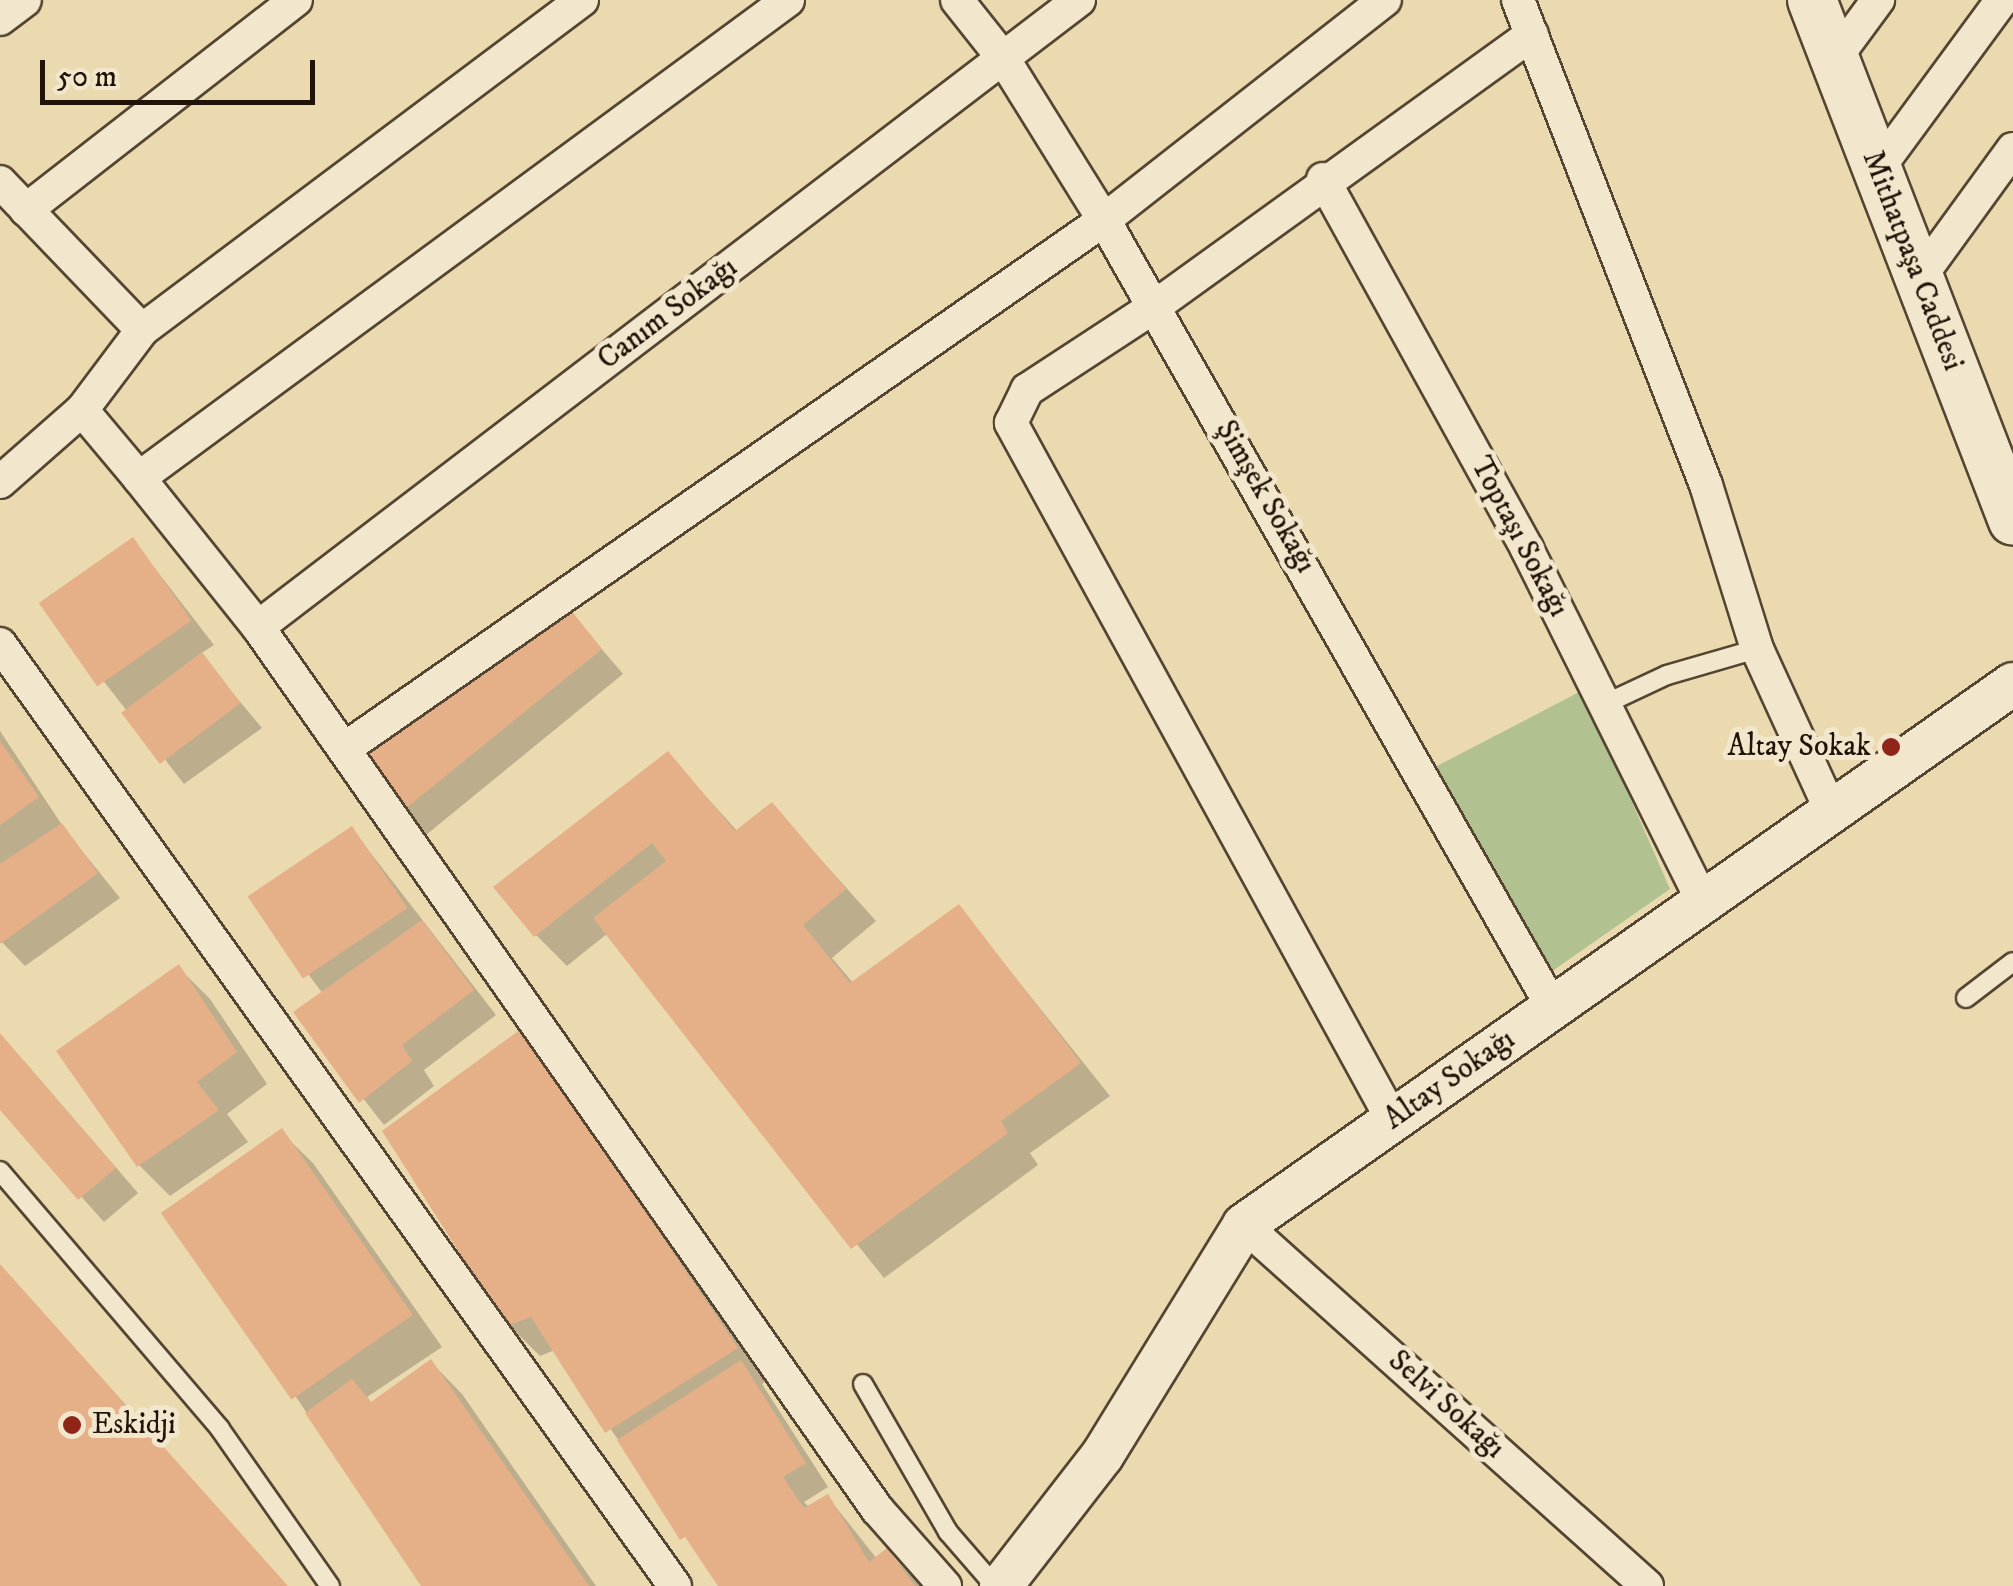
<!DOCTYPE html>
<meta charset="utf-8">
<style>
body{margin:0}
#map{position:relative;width:2013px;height:1586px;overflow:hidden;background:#ebdab0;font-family:"IM FELL DW Pica",serif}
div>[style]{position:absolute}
.green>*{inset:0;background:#b1c190}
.shadow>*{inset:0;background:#0003}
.building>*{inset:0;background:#e5b088;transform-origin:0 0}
.roads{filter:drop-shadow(2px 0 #544532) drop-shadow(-2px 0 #544532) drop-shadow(0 2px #544532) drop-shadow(0 -2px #544532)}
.service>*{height:18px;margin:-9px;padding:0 9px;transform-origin:9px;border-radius:9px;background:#f2e7cc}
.minor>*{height:32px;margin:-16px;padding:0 16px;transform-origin:16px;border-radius:16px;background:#f2e7cc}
.tertiary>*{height:42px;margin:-21px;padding:0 21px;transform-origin:21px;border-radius:21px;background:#f2e7cc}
.secondary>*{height:48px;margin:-24px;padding:0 24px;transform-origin:24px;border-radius:24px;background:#f2e7cc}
.dots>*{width:28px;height:28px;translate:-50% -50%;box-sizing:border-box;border:5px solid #f2e7cc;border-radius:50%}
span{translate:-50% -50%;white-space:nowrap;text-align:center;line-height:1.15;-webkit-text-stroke:10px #f2e7cc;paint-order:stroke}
.street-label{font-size:30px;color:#211308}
.poi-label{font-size:30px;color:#211308}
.right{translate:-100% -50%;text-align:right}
.left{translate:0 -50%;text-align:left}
.scale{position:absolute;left:40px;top:60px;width:275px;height:45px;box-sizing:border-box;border:5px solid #211308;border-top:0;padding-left:12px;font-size:30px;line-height:35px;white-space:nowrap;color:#211308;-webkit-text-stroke:8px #f2e7cc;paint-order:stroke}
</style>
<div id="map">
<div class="green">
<div style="clip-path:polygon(1583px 690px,1670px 889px,1548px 974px,1435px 767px)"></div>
</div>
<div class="shadow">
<div style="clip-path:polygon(133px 540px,214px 645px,200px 654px,262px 728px,184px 784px,45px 606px)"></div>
<div style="clip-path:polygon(566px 607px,623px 674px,426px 835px,402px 811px)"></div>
<div style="clip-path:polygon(0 731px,66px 831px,120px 898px,25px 966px,0 940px)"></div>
<div style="clip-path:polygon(668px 754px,738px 832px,772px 805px,876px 921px,832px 958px,854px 984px,959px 907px,1110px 1096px,1030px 1153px,1038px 1165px,884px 1278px,608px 933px,567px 966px,536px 935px)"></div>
<div style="clip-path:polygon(352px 829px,496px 1015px,424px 1070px,434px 1086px,384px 1125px,296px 1013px,323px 994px,254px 901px)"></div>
<div style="clip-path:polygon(179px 968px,210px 999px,267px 1084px,227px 1114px,248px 1142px,170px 1196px,139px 1165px)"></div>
<div style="clip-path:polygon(520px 1032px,552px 1064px,767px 1380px,762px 1384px,828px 1487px,804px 1502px,809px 1507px,828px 1497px,877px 1559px,887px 1551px,921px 1586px,721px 1586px,555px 1350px,540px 1356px,508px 1324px)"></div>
<div style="clip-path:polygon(24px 1061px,138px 1193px,104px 1222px,0 1106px)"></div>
<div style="clip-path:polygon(281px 1132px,313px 1163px,442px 1347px,367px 1397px,373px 1404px,431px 1362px,462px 1394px,596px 1586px,424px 1586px,294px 1394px)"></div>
</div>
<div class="building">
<div style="left:133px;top:537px;width:102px;height:115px;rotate:55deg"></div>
<div style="clip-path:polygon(566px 604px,602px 649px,400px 813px,358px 756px)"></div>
<div style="left:202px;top:652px;width:64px;height:101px;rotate:53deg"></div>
<div style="clip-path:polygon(0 741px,39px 797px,0 825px)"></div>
<div style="clip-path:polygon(668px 751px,735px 831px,772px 802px,846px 889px,803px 925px,850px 983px,959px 904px,1081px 1063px,1001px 1121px,1008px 1133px,851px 1249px,593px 918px,666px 861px,652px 843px,534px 937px,493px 887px)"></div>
<div style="clip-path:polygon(62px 823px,98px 873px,0 944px,0 864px)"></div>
<div style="left:352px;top:826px;width:99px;height:126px;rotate:56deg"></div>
<div style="clip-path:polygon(422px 920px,474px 990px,402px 1045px,412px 1061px,359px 1103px,293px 1012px)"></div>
<div style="clip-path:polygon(179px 964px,237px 1052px,197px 1082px,219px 1110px,137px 1167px,56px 1051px)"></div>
<div style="clip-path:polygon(521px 1029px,738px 1348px,605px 1433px,531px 1317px,506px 1326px,382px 1131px)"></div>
<div style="clip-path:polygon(0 1033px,116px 1168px,78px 1200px,0 1110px)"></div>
<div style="left:282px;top:1128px;width:228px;height:148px;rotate:55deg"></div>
<div style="clip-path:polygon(0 1264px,288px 1586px,0 1586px)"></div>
<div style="clip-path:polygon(431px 1359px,589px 1586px,421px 1586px,305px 1413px,352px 1379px,371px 1402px)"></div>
<div style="clip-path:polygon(741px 1360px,806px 1463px,783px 1477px,804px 1508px,828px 1494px,869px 1562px,887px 1548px,915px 1586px,718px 1586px,685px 1537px,680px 1540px,617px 1440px)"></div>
</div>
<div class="roads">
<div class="service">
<div style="left:1605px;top:704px;width:68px;rotate:-25.1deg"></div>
<div style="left:1667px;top:675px;width:94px;rotate:-16.1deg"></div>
<div style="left:1966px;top:998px;width:59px;rotate:-37.5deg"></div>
<div style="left:0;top:1171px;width:339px;rotate:49.5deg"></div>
<div style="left:220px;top:1429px;width:192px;rotate:55deg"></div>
<div style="left:863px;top:1384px;width:171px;rotate:60.1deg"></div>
<div style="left:948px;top:1532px;width:72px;rotate:49deg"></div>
</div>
<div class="minor">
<div style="left:957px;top:0;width:74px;rotate:51.6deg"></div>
<div style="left:1003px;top:58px;width:191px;rotate:58.1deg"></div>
<div style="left:1104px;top:220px;width:907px;rotate:60.33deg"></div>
<div style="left:1518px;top:0;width:520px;rotate:68.81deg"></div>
<div style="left:1706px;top:485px;width:172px;rotate:72.7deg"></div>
<div style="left:1757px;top:649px;width:183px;rotate:65.4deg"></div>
<div style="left:0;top:19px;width:31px;rotate:-37deg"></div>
<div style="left:1836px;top:57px;width:71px;rotate:-53.6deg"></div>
<div style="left:1877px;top:170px;width:211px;rotate:-53.7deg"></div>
<div style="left:1323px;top:179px;width:423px;rotate:61.1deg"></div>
<div style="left:1527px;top:549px;width:394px;rotate:63.5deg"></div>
<div style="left:0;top:182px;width:205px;rotate:46.2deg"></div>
<div style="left:142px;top:330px;width:550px;rotate:-36.87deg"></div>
<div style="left:26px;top:210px;width:342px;rotate:-37.9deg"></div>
<div style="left:1917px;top:281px;width:163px;rotate:-54deg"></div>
<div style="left:82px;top:410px;width:100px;rotate:-53.1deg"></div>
<div style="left:139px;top:478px;width:191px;rotate:51.4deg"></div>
<div style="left:258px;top:627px;width:1078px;rotate:54.94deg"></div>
<div style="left:877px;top:1509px;width:103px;rotate:48.6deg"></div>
<div style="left:0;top:482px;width:109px;rotate:-41.3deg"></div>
<div style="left:82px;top:410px;width:89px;rotate:50deg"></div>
<div style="left:139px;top:478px;width:806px;rotate:-36.37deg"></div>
<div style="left:258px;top:627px;width:1033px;rotate:-37.37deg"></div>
<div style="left:0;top:644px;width:1159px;rotate:54.38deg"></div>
<div style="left:344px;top:749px;width:926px;rotate:-34.84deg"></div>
<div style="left:1104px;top:220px;width:357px;rotate:-38.1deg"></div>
<div style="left:1393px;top:1121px;width:796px;rotate:-118.69deg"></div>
<div style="left:1011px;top:423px;width:37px;rotate:-64deg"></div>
<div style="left:1027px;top:390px;width:152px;rotate:-33.2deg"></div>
<div style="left:1154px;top:307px;width:466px;rotate:-35.8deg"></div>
<div style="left:1244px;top:1225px;width:541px;rotate:41.85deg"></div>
</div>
<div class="tertiary">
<div style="left:1001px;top:1586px;width:165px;rotate:-52.2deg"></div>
<div style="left:1102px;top:1456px;width:271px;rotate:-58.4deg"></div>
<div style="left:1244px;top:1225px;width:940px;rotate:-35.13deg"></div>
</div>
<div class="secondary">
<div style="left:1812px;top:0;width:558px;rotate:68.9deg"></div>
</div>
</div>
<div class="dots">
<div style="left:1891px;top:747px;background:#8f2418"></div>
<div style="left:72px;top:1425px;background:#8f2418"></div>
</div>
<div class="street-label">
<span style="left:1912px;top:261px;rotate:69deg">Mithatpaşa Caddesi</span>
<span style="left:668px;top:314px;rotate:-37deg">Canım Sokağı</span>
<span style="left:1265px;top:497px;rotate:60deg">Şimşek Sokağı</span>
<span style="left:1519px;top:537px;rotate:62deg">Toptaşı Sokağı</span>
<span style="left:1450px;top:1080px;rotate:-35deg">Altay Sokağı</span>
<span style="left:1446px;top:1405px;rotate:42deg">Selvi Sokağı</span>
</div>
<div class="poi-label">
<span class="right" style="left:1871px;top:747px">Altay Sokak</span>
<span class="left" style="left:92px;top:1425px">Eskidji</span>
</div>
<div class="scale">50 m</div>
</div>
